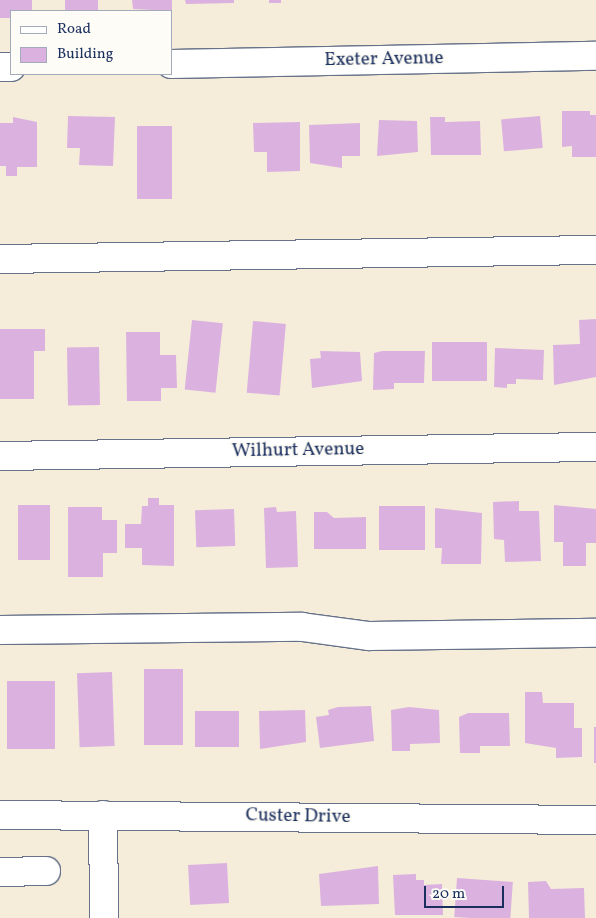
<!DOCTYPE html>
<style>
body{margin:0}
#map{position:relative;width:596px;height:918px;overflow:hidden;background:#f5edda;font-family:Vollkorn,serif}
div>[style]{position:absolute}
.building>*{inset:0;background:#dbb2df;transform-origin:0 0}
.roads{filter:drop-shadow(1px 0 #677289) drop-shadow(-1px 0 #677289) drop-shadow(0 1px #677289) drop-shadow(0 -1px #677289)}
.minor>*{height:28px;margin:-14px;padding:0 14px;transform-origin:14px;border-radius:14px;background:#fff}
span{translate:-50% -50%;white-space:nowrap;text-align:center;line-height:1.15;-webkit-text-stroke:4px #fdfcf7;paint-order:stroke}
.street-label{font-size:19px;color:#1b2f5e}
.legend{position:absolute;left:10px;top:10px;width:162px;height:65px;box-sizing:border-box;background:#fdfcf7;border:1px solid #a3aaba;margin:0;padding:6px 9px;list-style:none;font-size:15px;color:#1b2f5e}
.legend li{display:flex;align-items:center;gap:10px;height:25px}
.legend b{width:25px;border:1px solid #a3aaba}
.scale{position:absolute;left:424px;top:886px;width:80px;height:22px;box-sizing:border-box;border:2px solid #1b2f5e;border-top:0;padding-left:6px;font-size:15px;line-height:18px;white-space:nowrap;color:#1b2f5e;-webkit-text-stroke:4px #fdfcf7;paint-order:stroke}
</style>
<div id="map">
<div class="building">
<div style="clip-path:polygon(0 0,32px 0,32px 11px,11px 11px,11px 18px,0 18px)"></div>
<div style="left:65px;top:0;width:33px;height:11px"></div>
<div style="clip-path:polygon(132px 0,172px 0,172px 11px,133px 9px)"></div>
<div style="clip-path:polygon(185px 0,234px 0,234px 3px,186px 4px)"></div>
<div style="left:269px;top:0;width:12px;height:3px"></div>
<div style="clip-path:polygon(562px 111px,590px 111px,590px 115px,596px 115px,596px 157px,572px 157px,572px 146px,562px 147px)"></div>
<div style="clip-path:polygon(68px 116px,115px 117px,113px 166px,79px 165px,80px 148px,67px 148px)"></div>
<div style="left:540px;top:116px;width:32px;height:39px;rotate:85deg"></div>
<div style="clip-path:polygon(13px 117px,37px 122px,37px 167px,17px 167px,17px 176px,6px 176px,6px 166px,0 166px,0 123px,13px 123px)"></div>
<div style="clip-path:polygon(430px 117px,445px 117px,445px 122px,480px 121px,481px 155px,431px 155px)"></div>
<div style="clip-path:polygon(379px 120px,417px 121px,418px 152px,377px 156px)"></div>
<div style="clip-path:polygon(300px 122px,300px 171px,267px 172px,267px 152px,254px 152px,253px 123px)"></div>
<div style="clip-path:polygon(360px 123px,360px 156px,342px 156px,342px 168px,310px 163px,309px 125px)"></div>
<div style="left:137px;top:126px;width:35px;height:73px"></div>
<div style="clip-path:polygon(596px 319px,596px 377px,554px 385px,553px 345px,580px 344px,579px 320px)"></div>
<div style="left:192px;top:320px;width:31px;height:70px;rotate:6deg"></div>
<div style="left:253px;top:321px;width:33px;height:72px;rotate:5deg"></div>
<div style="clip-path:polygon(0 329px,45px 329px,45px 351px,34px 351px,34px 399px,0 399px)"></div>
<div style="clip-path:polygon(126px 332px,160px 332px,160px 355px,176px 355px,177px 388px,161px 388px,161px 401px,127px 401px)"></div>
<div style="left:432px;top:342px;width:55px;height:39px"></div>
<div style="left:99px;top:347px;width:58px;height:32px;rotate:89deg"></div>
<div style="clip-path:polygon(495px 348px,544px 350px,543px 380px,516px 379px,516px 384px,507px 384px,507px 388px,494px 387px)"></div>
<div style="clip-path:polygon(320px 351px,360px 352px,362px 381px,312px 388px,310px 359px,321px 358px)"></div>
<div style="clip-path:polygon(382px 351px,425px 351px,424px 383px,394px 383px,394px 389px,373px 390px,374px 353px)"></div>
<div style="clip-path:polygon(148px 498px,159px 498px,159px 505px,174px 505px,174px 566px,142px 565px,142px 548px,125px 548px,125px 524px,141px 524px,142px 506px,148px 506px)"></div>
<div style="clip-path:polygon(519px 501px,519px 511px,539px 511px,541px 561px,505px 562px,504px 540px,494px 539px,493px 502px)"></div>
<div style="left:50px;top:505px;width:55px;height:32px;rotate:90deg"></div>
<div style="clip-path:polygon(554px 505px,596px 509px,596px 543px,586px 543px,586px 566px,563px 566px,563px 542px,554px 542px)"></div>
<div style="left:379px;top:506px;width:46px;height:44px"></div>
<div style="clip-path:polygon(68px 507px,102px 507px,102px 520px,117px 520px,117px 553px,103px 553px,103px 577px,68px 577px)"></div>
<div style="clip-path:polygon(276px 507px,277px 512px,296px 511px,298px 567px,266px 568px,264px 508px)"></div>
<div style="clip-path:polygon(435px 508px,482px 513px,481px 564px,441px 564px,442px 548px,435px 548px)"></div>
<div style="left:234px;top:509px;width:37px;height:39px;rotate:88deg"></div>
<div style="clip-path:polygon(314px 512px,327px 512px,334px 518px,366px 517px,366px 549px,314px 549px)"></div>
<div style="left:144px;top:669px;width:39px;height:76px"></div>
<div style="left:112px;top:672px;width:74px;height:35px;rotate:88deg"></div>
<div style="left:7px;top:681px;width:48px;height:68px"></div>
<div style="clip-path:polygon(525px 692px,542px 692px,543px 703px,574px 703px,574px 728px,582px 728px,582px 757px,556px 758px,556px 748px,525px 743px)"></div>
<div style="clip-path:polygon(371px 706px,374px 741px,320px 748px,316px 717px,329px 715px,328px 710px,338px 707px)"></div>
<div style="clip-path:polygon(409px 707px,439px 710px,440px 743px,410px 744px,410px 751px,392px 751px,391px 710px)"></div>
<div style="clip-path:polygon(305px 710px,306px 742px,260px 749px,259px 711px)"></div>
<div style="left:239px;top:711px;width:36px;height:44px;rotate:90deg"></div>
<div style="clip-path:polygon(468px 713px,509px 713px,510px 746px,480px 746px,480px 753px,460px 753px,459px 717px)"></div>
<div style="left:594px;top:727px;width:2px;height:36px"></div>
<div style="left:227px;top:863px;width:40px;height:39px;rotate:87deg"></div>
<div style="clip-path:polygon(378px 866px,379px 904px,321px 906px,319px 874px)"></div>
<div style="clip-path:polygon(416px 874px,416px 880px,424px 880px,424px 885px,442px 884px,443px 915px,395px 915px,393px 875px)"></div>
<div style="left:457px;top:878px;width:56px;height:39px;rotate:4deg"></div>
<div style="clip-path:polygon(546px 881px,551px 889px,584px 888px,585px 918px,529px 918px,528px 882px)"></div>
</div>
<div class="roads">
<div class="minor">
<div style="left:171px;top:64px;width:425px;rotate:-1.1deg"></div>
<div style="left:0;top:67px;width:11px"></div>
<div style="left:0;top:259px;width:596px;rotate:-0.87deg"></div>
<div style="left:0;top:456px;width:596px;rotate:-0.87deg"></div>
<div style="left:0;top:630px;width:302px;rotate:-0.6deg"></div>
<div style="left:302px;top:627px;width:68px;rotate:7.7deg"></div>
<div style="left:369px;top:636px;width:227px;rotate:-0.8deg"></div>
<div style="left:0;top:815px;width:596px;rotate:0.48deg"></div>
<div style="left:103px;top:815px;width:103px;rotate:89.4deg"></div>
<div style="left:0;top:872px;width:46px;rotate:-1.2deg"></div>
</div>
</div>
<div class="street-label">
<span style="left:384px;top:60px;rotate:-1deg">Exeter Avenue</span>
<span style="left:298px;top:451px;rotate:-1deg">Wilhurt Avenue</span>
<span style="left:298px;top:817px;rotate:1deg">Custer Drive</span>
</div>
<ul class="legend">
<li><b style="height:6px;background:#fff"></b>Road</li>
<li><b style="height:14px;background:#dbb2df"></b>Building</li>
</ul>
<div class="scale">20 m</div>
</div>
